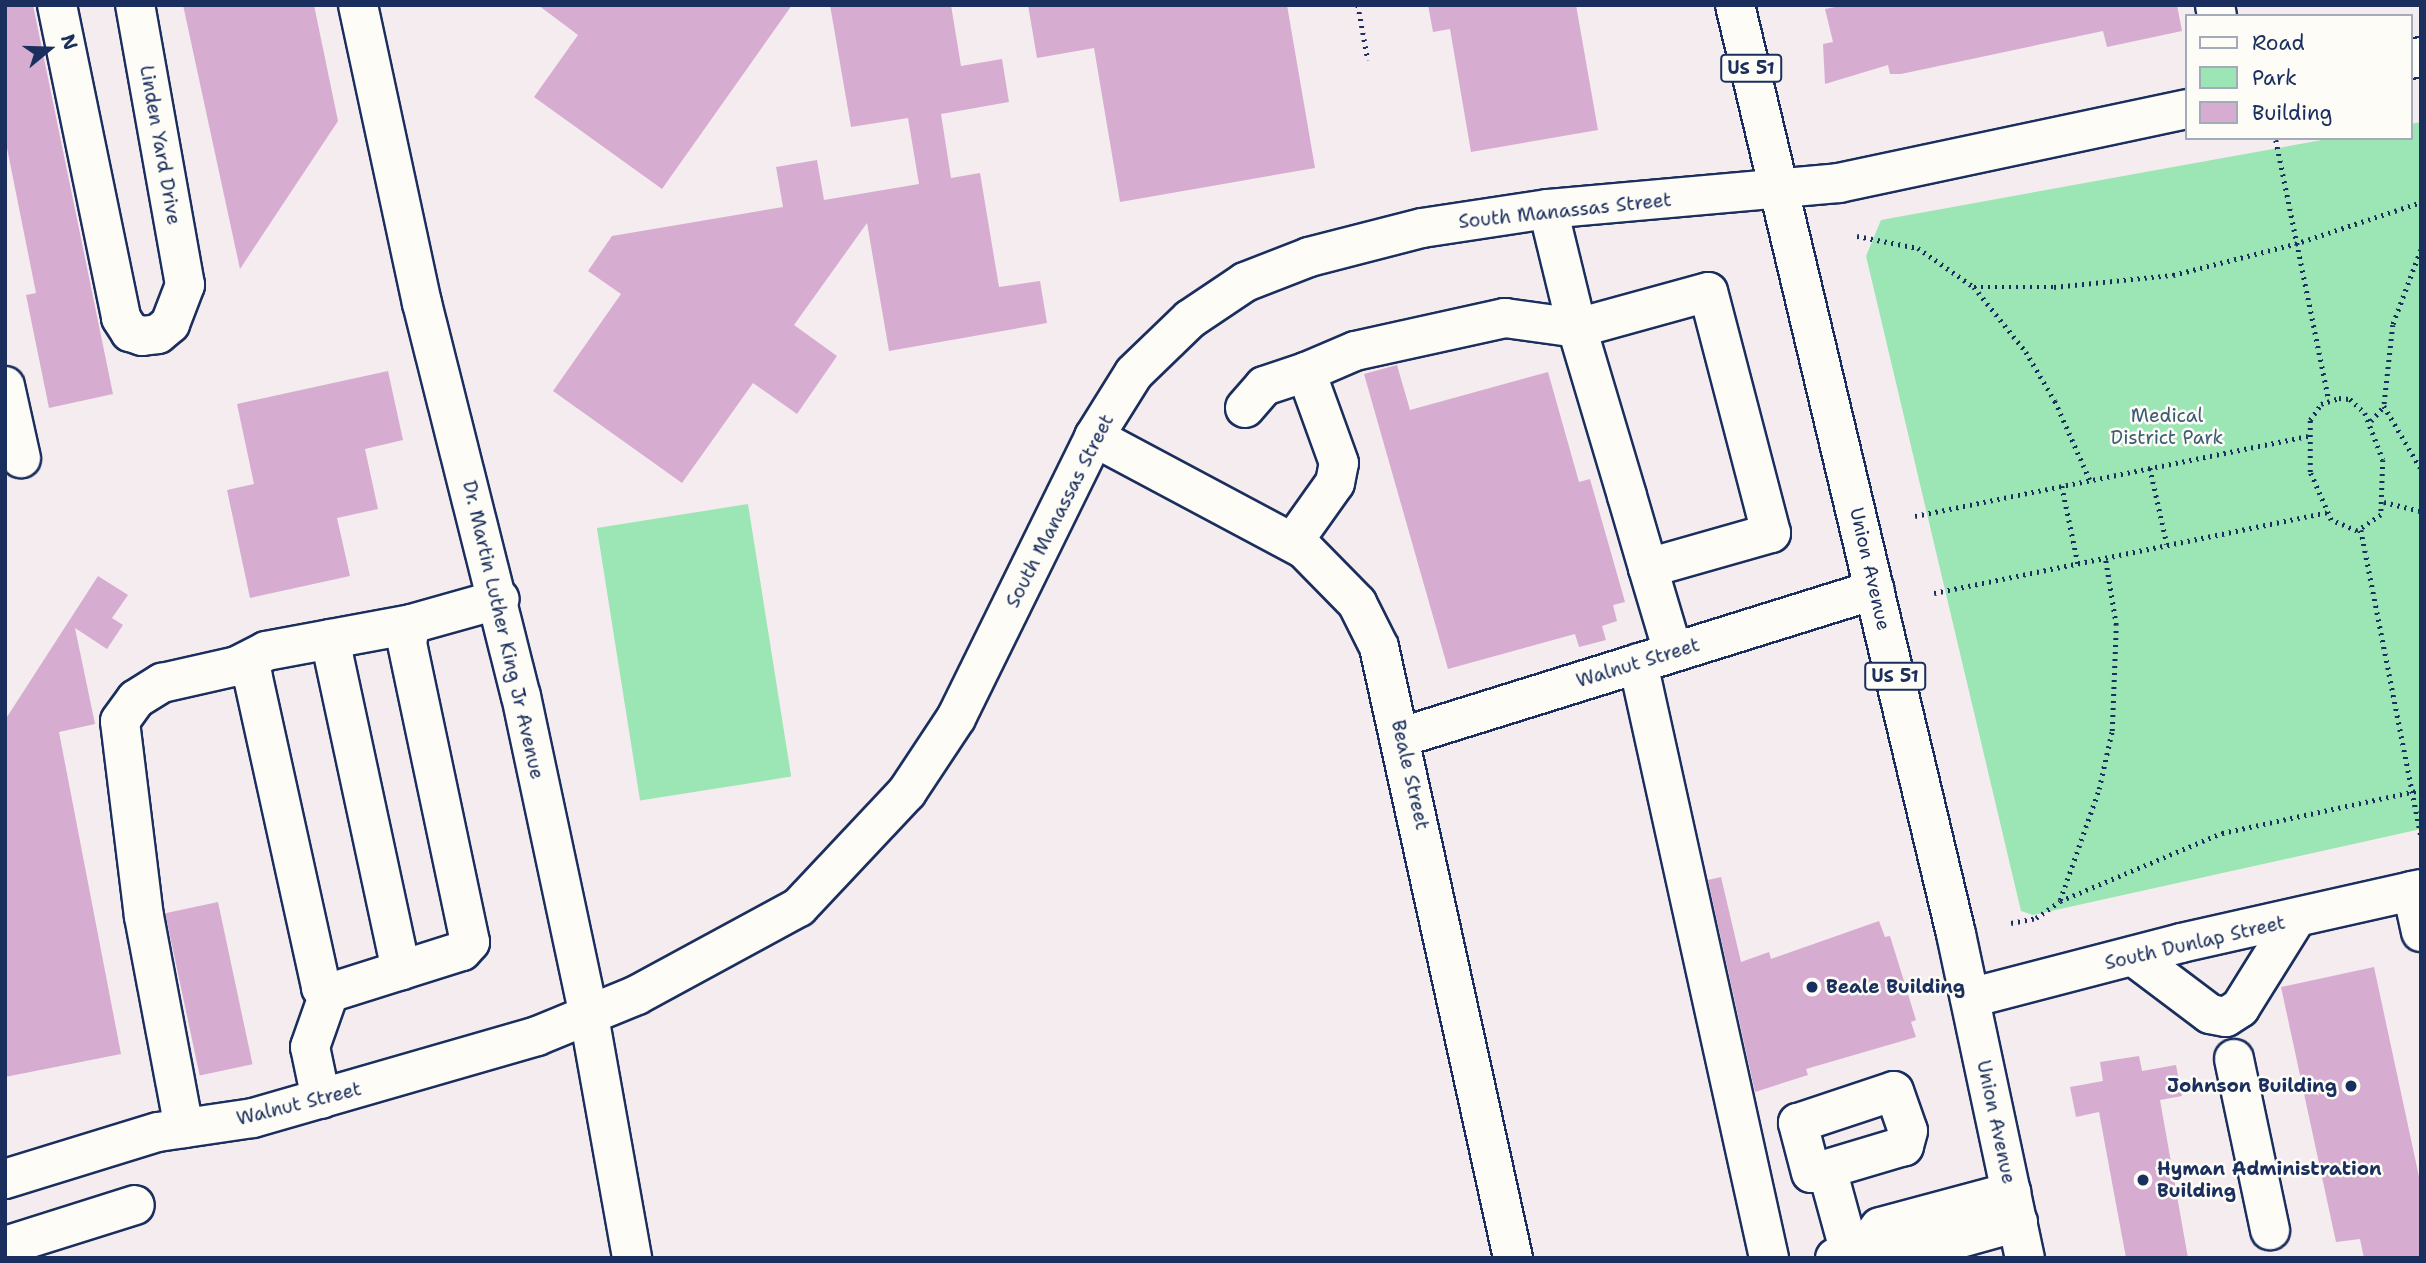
<!DOCTYPE html>
<style>
body{margin:0}
#map{position:relative;width:2426px;height:1263px;overflow:hidden;background:#f5ecef;font-family:"Shantell Sans",sans-serif}
div>[style]{position:absolute}
.green>*{inset:0;background:#9ce6b5;transform-origin:0 0}
.building>*{inset:0;background:#d7acd1;transform-origin:0 0}
.path>*{height:4.5px;margin-top:-2.25px;transform-origin:0;background:repeating-linear-gradient(90deg,#1b2f5e 0 2px,transparent 0 7px)}
.roads{filter:drop-shadow(2px 0 #1b2f5e) drop-shadow(-2px 0 #1b2f5e) drop-shadow(0 2px #1b2f5e) drop-shadow(0 -2px #1b2f5e)}
.minor>*{height:38px;margin:-19px;padding:0 19px;transform-origin:19px;border-radius:19px;background:#fdfcf7}
.major>*{height:38px;margin:-19px;padding:0 19px;transform-origin:19px;border-radius:19px;background:#fdfcf7}
.dots>*{width:19px;height:19px;translate:-50% -50%;box-sizing:border-box;border:4px solid #fdfcf7;border-radius:50%}
span{translate:-50% -50%;white-space:nowrap;text-align:center;line-height:1.15;-webkit-text-stroke:5px #fdfcf7;paint-order:stroke}
.shield-label span{padding:2px 5px;background:#fdfcf7;border:2px solid;border-radius:5px;-webkit-text-stroke-width:0}
.shield-label{font-size:18px;color:#1b2f5e;font-weight:700}
.street-label{font-size:19px;color:#1b2f5e}
.park-label{font-size:19px;color:#3b5d74}
.poi-label{font-size:19px;color:#1b2f5e;font-weight:700}
.left{translate:0 -50%;text-align:left}
.right{translate:-100% -50%;text-align:right}
.frame{position:absolute;inset:0;border:7px solid #1b2f5e;pointer-events:none}
.legend{position:absolute;left:2185px;top:14px;width:228px;height:126px;box-sizing:border-box;background:#fdfcf7;border:2px solid #a3aaba;margin:0;padding:9px 12px;list-style:none;font-size:21px;color:#1b2f5e}
.legend li{display:flex;align-items:center;gap:14px;height:35px}
.legend b{width:35px;border:2px solid #a3aaba}
.north{position:absolute;left:14px;top:14px;width:70px;height:70px;-webkit-text-stroke:5px #fdfcf7;paint-order:stroke;rotate:71deg;font-size:19px;font-weight:700;line-height:28px;text-align:center;color:#1b2f5e}
.north::after{content:'';display:block;margin:auto;width:24px;height:32px;background:#1b2f5e;clip-path:polygon(50% 0,100% 100%,50% 72%,0 100%)}
</style>
<div id="map">
<div class="green">
<div style="clip-path:polygon(2421px 122px,2421px 829px,2033px 915px,2021px 911px,1866px 256px,1881px 220px,2333px 138px,2410px 138px,2410px 124px)"></div>
<div style="left:748px;top:504px;width:276px;height:153px;rotate:81deg"></div>
</div>
<div class="building">
<div style="clip-path:polygon(5px 5px,33px 5px,113px 394px,49px 408px,26px 295px,36px 293px,5px 138px)"></div>
<div style="clip-path:polygon(183px 5px,314px 5px,338px 121px,240px 269px)"></div>
<div style="clip-path:polygon(538px 5px,792px 5px,662px 189px,534px 97px,578px 35px)"></div>
<div style="clip-path:polygon(830px 5px,951px 5px,961px 66px,1002px 59px,1009px 102px,941px 114px,951px 178px,980px 173px,999px 287px,1040px 281px,1047px 323px,889px 351px,867px 223px,794px 325px,837px 356px,797px 414px,753px 383px,682px 483px,553px 391px,621px 294px,588px 271px,612px 236px,783px 207px,776px 167px,817px 160px,824px 200px,919px 184px,908px 118px,851px 127px)"></div>
<div style="clip-path:polygon(1028px 5px,1287px 5px,1315px 168px,1120px 202px,1094px 48px,1037px 58px)"></div>
<div style="clip-path:polygon(1428px 5px,1576px 5px,1598px 130px,1471px 152px,1450px 29px,1433px 32px)"></div>
<div style="clip-path:polygon(1845px 5px,2177px 5px,2182px 31px,2107px 47px,2103px 31px,1901px 74px,1890px 74px,1888px 65px,1825px 84px,1823px 44px,1833px 42px,1825px 9px)"></div>
<div style="clip-path:polygon(1397px 365px,1410px 410px,1548px 372px,1579px 482px,1590px 479px,1625px 602px,1613px 605px,1617px 621px,1602px 626px,1606px 640px,1579px 647px,1575px 634px,1448px 669px,1364px 374px)"></div>
<div style="clip-path:polygon(388px 371px,403px 440px,365px 449px,378px 509px,337px 518px,350px 576px,250px 598px,227px 490px,254px 484px,237px 404px)"></div>
<div style="clip-path:polygon(98px 576px,128px 595px,112px 618px,123px 625px,107px 649px,75px 628px,95px 724px,59px 732px,121px 1054px,5px 1077px,5px 720px)"></div>
<div style="clip-path:polygon(1721px 877px,1741px 962px,1769px 952px,1771px 959px,1879px 921px,1885px 937px,1890px 936px,1916px 1020px,1911px 1022px,1916px 1037px,1806px 1069px,1808px 1075px,1755px 1092px,1708px 880px)"></div>
<div style="left:218px;top:902px;width:166px;height:54px;rotate:78deg"></div>
<div style="clip-path:polygon(2374px 967px,2421px 1186px,2421px 1258px,2364px 1258px,2360px 1239px,2336px 1242px,2281px 987px)"></div>
<div style="clip-path:polygon(2139px 1056px,2142px 1071px,2176px 1065px,2182px 1096px,2160px 1100px,2188px 1258px,2126px 1258px,2099px 1112px,2076px 1117px,2070px 1087px,2103px 1081px,2100px 1062px)"></div>
</div>
<div class="path">
<div style="left:1358px;top:5px;width:56px;rotate:79.7deg"></div>
<div style="left:2276px;top:140px;width:265px;rotate:78.5deg"></div>
<div style="left:1857px;top:236px;width:62px;rotate:11.1deg"></div>
<div style="left:1918px;top:248px;width:68px;rotate:34.9deg"></div>
<div style="left:1974px;top:287px;width:83px;rotate:51.3deg"></div>
<div style="left:2026px;top:352px;width:57px;rotate:59.4deg"></div>
<div style="left:2055px;top:401px;width:86px;rotate:66.1deg"></div>
<div style="left:2421px;top:250px;width:80px;rotate:110.5deg"></div>
<div style="left:2393px;top:325px;width:81px;rotate:96.3deg"></div>
<div style="left:2384px;top:406px;width:73px;rotate:59.6deg"></div>
<div style="left:1974px;top:287px;width:80px"></div>
<div style="left:2054px;top:287px;width:120px;rotate:-5.8deg"></div>
<div style="left:2173px;top:275px;width:126px;rotate:-14.3deg"></div>
<div style="left:2295px;top:244px;width:133px;rotate:-18.4deg"></div>
<div style="left:2339px;top:398px;width:11px;rotate:5deg"></div>
<div style="left:2350px;top:399px;width:21px;rotate:43deg"></div>
<div style="left:2365px;top:413px;width:50px;rotate:69deg"></div>
<div style="left:2383px;top:460px;width:55px;rotate:92.1deg"></div>
<div style="left:2381px;top:515px;width:29px;rotate:146deg"></div>
<div style="left:2357px;top:531px;width:28px;rotate:-157deg"></div>
<div style="left:2331px;top:520px;width:52px;rotate:-113.6deg"></div>
<div style="left:2310px;top:472px;width:52px;rotate:-90deg"></div>
<div style="left:2310px;top:420px;width:19px;rotate:-55deg"></div>
<div style="left:2321px;top:404px;width:19px;rotate:-18deg"></div>
<div style="left:2371px;top:421px;width:20px;rotate:-49deg"></div>
<div style="left:2150px;top:468px;width:78px;rotate:77.4deg"></div>
<div style="left:2062px;top:486px;width:79px;rotate:78.3deg"></div>
<div style="left:2384px;top:502px;width:38px;rotate:14deg"></div>
<div style="left:1915px;top:516px;width:401px;rotate:-11.5deg"></div>
<div style="left:2361px;top:530px;width:311px;rotate:78.9deg"></div>
<div style="left:1934px;top:593px;width:401px;rotate:-11.6deg"></div>
<div style="left:2060px;top:900px;width:118px;rotate:-70.6deg"></div>
<div style="left:2099px;top:789px;width:59px;rotate:-77.4deg"></div>
<div style="left:2112px;top:731px;width:106px;rotate:-87.8deg"></div>
<div style="left:2116px;top:625px;width:69px;rotate:-99.2deg"></div>
<div style="left:2011px;top:923px;width:25px;rotate:-11deg"></div>
<div style="left:2036px;top:918px;width:29px;rotate:-35deg"></div>
<div style="left:2060px;top:901px;width:176px;rotate:-22.8deg"></div>
<div style="left:2222px;top:833px;width:204px;rotate:-12.2deg"></div>
</div>
<div class="roads">
<div class="minor">
<div style="left:57px;top:5px;width:319px;rotate:78.4deg"></div>
<div style="left:121px;top:318px;width:17px;rotate:57deg"></div>
<div style="left:130px;top:332px;width:13px;rotate:18deg"></div>
<div style="left:142px;top:336px;width:16px;rotate:-7deg"></div>
<div style="left:158px;top:334px;width:16px;rotate:-40deg"></div>
<div style="left:170px;top:324px;width:42px;rotate:-69deg"></div>
<div style="left:185px;top:285px;width:284px;rotate:-100.1deg"></div>
<div style="left:2215px;top:5px;width:11px;rotate:80deg"></div>
<div style="left:2410px;top:59px;width:11px;rotate:-10deg"></div>
<div style="left:5px;top:386px;width:74px;rotate:77.5deg"></div>
<div style="left:1245px;top:408px;width:29px;rotate:-49deg"></div>
<div style="left:1264px;top:386px;width:44px;rotate:-18.4deg"></div>
<div style="left:1094px;top:437px;width:238px;rotate:28.1deg"></div>
<div style="left:1304px;top:549px;width:76px;rotate:45.5deg"></div>
<div style="left:1357px;top:603px;width:49px;rotate:63.4deg"></div>
<div style="left:1379px;top:647px;width:626px;rotate:77.63deg"></div>
<div style="left:1293px;top:542px;width:72px;rotate:-54.6deg"></div>
<div style="left:1335px;top:483px;width:20px;rotate:-79deg"></div>
<div style="left:1339px;top:463px;width:97px;rotate:-109.9deg"></div>
<div style="left:1306px;top:372px;width:53px;rotate:-23.2deg"></div>
<div style="left:1355px;top:351px;width:154px;rotate:-12.4deg"></div>
<div style="left:1505px;top:318px;width:73px;rotate:7.9deg"></div>
<div style="left:1577px;top:328px;width:122px;rotate:-103.7deg"></div>
<div style="left:1648px;top:568px;width:128px;rotate:-15.9deg"></div>
<div style="left:1771px;top:533px;width:249px;rotate:-104.6deg"></div>
<div style="left:1708px;top:292px;width:136px;rotate:164.6deg"></div>
<div style="left:1577px;top:328px;width:175px;rotate:73.4deg"></div>
<div style="left:1627px;top:496px;width:75px;rotate:73.7deg"></div>
<div style="left:1648px;top:568px;width:88px;rotate:73.4deg"></div>
<div style="left:330px;top:639px;width:339px;rotate:77.9deg"></div>
<div style="left:1638px;top:663px;width:609px;rotate:77.58deg"></div>
<div style="left:237px;top:666px;width:17px;rotate:25deg"></div>
<div style="left:252px;top:673px;width:322px;rotate:77.6deg"></div>
<div style="left:321px;top:988px;width:9px;rotate:32deg"></div>
<div style="left:329px;top:993px;width:139px;rotate:-17.5deg"></div>
<div style="left:462px;top:951px;width:12px;rotate:-48deg"></div>
<div style="left:470px;top:942px;width:307px;rotate:-101.9deg"></div>
<div style="left:407px;top:642px;width:18px;rotate:-77deg"></div>
<div style="left:411px;top:624px;width:92px;rotate:-15.7deg"></div>
<div style="left:1402px;top:737px;width:495px;rotate:-17.3deg"></div>
<div style="left:2412px;top:891px;width:42px;rotate:77.6deg"></div>
<div style="left:2133px;top:956px;width:96px;rotate:37deg"></div>
<div style="left:2210px;top:1014px;width:16px;rotate:11deg"></div>
<div style="left:2226px;top:1017px;width:17px;rotate:-33deg"></div>
<div style="left:2240px;top:1008px;width:104px;rotate:-58deg"></div>
<div style="left:1970px;top:998px;width:218px;rotate:-14.6deg"></div>
<div style="left:2181px;top:943px;width:246px;rotate:-12.7deg"></div>
<div style="left:2234px;top:1059px;width:175px;rotate:78.1deg"></div>
<div style="left:321px;top:1099px;width:53px;rotate:-101.9deg"></div>
<div style="left:310px;top:1047px;width:57px;rotate:-70.6deg"></div>
<div style="left:184px;top:1128px;width:215px;rotate:-100.7deg"></div>
<div style="left:144px;top:917px;width:197px;rotate:-97deg"></div>
<div style="left:120px;top:721px;width:27px;rotate:-54deg"></div>
<div style="left:136px;top:699px;width:31px;rotate:-32deg"></div>
<div style="left:162px;top:683px;width:77px;rotate:-12.8deg"></div>
<div style="left:237px;top:666px;width:33px;rotate:-27deg"></div>
<div style="left:266px;top:651px;width:147px;rotate:-10.5deg"></div>
<div style="left:1827px;top:1169px;width:16px;rotate:166deg"></div>
<div style="left:1811px;top:1173px;width:52px;rotate:-104.6deg"></div>
<div style="left:1798px;top:1123px;width:101px;rotate:-18.4deg"></div>
<div style="left:1894px;top:1091px;width:42px;rotate:70.7deg"></div>
<div style="left:1908px;top:1131px;width:16px;rotate:105deg"></div>
<div style="left:1904px;top:1146px;width:80px;rotate:163.4deg"></div>
<div style="left:1827px;top:1169px;width:87px;rotate:74.7deg"></div>
<div style="left:5px;top:1179px;width:160px;rotate:-17.1deg"></div>
<div style="left:158px;top:1132px;width:96px;rotate:-8.4deg"></div>
<div style="left:253px;top:1118px;width:296px;rotate:-16.1deg"></div>
<div style="left:537px;top:1036px;width:108px;rotate:-22.3deg"></div>
<div style="left:637px;top:995px;width:184px;rotate:-28.5deg"></div>
<div style="left:799px;top:907px;width:158px;rotate:-46.8deg"></div>
<div style="left:907px;top:792px;width:89px;rotate:-56.5deg"></div>
<div style="left:956px;top:718px;width:313px;rotate:-63.8deg"></div>
<div style="left:1094px;top:437px;width:75px;rotate:-58deg"></div>
<div style="left:1134px;top:373px;width:78px;rotate:-44deg"></div>
<div style="left:1190px;top:319px;width:66px;rotate:-33.9deg"></div>
<div style="left:1245px;top:282px;width:69px;rotate:-21.3deg"></div>
<div style="left:1309px;top:257px;width:117px;rotate:-14.4deg"></div>
<div style="left:1422px;top:228px;width:127px;rotate:-8.6deg"></div>
<div style="left:1548px;top:209px;width:292px;rotate:-5.1deg"></div>
<div style="left:1839px;top:183px;width:355px;rotate:-12deg"></div>
<div style="left:5px;top:1246px;width:136px;rotate:-17.5deg"></div>
<div style="left:1864px;top:1248px;width:27px;rotate:22deg"></div>
<div style="left:1889px;top:1258px;width:134px;rotate:-15.6deg"></div>
<div style="left:1835px;top:1258px;width:31px;rotate:-19deg"></div>
<div style="left:1864px;top:1248px;width:26px;rotate:-53deg"></div>
<div style="left:1880px;top:1227px;width:136px;rotate:-15deg"></div>
</div>
<div class="major">
<div style="left:358px;top:5px;width:305px;rotate:77.9deg"></div>
<div style="left:422px;top:303px;width:405px;rotate:75.9deg"></div>
<div style="left:521px;top:696px;width:327px;rotate:78deg"></div>
<div style="left:589px;top:1016px;width:246px;rotate:79.9deg"></div>
<div style="left:1735px;top:5px;width:955px;rotate:76.62deg"></div>
<div style="left:1956px;top:934px;width:331px;rotate:78deg"></div>
</div>
</div>
<div class="dots">
<div style="left:1812px;top:987px;background:#1b2f5e"></div>
<div style="left:2351px;top:1086px;background:#1b2f5e"></div>
<div style="left:2143px;top:1180px;background:#1b2f5e"></div>
</div>
<div class="shield-label">
<span style="left:1751px;top:68px">US 51</span>
<span style="left:1895px;top:676px">US 51</span>
</div>
<div class="street-label">
<span style="left:160px;top:145px;rotate:80deg">Linden Yard Drive</span>
<span style="left:1565px;top:211px;rotate:-6deg">South Manassas Street</span>
<span style="left:1060px;top:511px;rotate:-63deg">South Manassas Street</span>
<span style="left:1870px;top:569px;rotate:77deg">Union Avenue</span>
<span style="left:503px;top:630px;rotate:77deg">Dr. Martin Luther King Jr Avenue</span>
<span style="left:1638px;top:663px;rotate:-17deg">Walnut Street</span>
<span style="left:1410px;top:775px;rotate:77deg">Beale Street</span>
<span style="left:2195px;top:943px;rotate:-13deg">South Dunlap Street</span>
<span style="left:299px;top:1104px;rotate:-14deg">Walnut Street</span>
<span style="left:1996px;top:1122px;rotate:78deg">Union Avenue</span>
</div>
<div class="park-label">
<span style="left:2167px;top:427px">Medical<br>District Park</span>
</div>
<div class="poi-label">
<span class="left" style="left:1826px;top:987px">Beale Building</span>
<span class="right" style="left:2337px;top:1086px">Johnson Building</span>
<span class="left" style="left:2157px;top:1180px">Hyman Administration<br>Building</span>
</div>
<div class="frame"></div>
<ul class="legend">
<li><b style="height:9px;background:#fdfcf7"></b>Road</li>
<li><b style="height:19px;background:#9ce6b5"></b>Park</li>
<li><b style="height:19px;background:#d7acd1"></b>Building</li>
</ul>
<div class="north">N</div>
</div>
